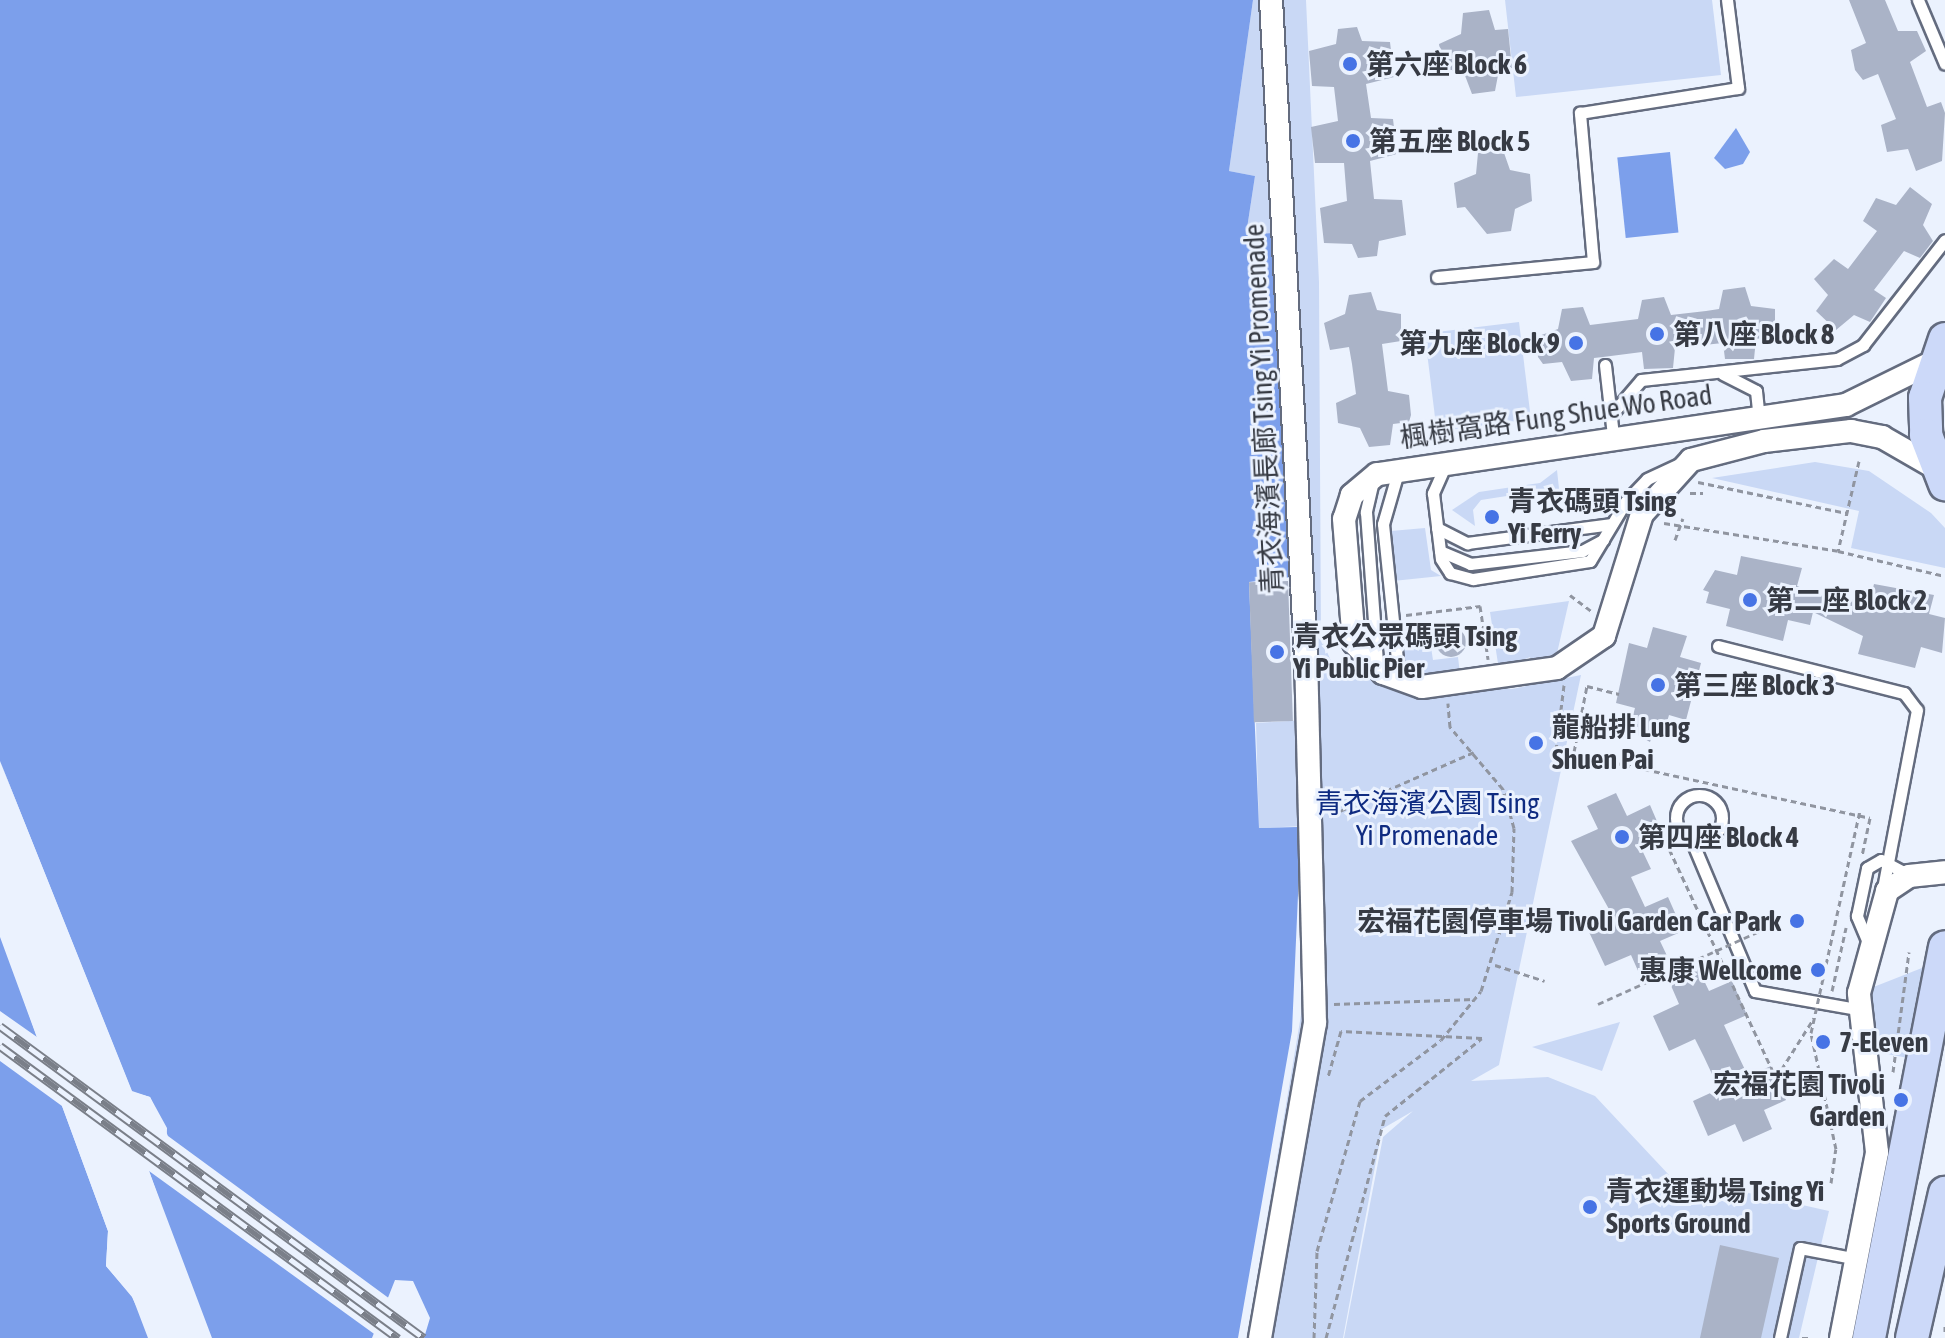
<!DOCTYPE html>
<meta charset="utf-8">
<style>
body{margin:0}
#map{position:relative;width:1945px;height:1338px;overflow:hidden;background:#ebf2fe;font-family:"Asap Condensed","Noto Sans TC",sans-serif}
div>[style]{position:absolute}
.green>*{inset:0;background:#c9d8f5;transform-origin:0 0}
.water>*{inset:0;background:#7c9feb;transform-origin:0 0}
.pier>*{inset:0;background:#ebf2fe}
.building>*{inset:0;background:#aab3c7;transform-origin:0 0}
.round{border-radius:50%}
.path>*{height:3px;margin-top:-1.5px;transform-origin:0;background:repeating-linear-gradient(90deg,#9095a0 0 6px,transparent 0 10px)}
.roads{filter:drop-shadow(2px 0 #646c7f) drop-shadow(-2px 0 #646c7f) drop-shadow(0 2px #646c7f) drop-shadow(0 -2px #646c7f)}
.lane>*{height:11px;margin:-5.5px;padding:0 5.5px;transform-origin:5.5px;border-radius:5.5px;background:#fff}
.lane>.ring{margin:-5.5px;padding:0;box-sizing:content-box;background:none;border:11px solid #fff;border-radius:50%}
.street>*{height:22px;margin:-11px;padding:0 11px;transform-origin:11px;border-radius:11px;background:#fff}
.secondary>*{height:32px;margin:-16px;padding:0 16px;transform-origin:16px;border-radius:16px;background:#ccd9f9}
.rail>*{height:9px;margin-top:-4.5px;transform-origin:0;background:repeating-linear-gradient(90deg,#ebf2fe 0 18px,#7a7f89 0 36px);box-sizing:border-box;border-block:2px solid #7a7f89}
.path-bridge>*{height:3px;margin-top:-1.5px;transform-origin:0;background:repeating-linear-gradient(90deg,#9095a0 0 6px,transparent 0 10px)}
.dots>*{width:22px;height:22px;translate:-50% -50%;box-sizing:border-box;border:4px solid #ebf2fe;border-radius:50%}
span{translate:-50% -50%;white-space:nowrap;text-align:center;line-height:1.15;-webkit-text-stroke:6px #ebf2fe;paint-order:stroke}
.poi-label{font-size:28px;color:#373b44;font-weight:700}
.left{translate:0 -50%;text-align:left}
.right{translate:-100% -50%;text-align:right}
.street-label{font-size:28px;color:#373b44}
.park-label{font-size:28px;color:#0f2b81}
</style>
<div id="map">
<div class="green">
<div style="clip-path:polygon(1253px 0,1306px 0,1319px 282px,1321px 638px,1331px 661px,1402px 672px,1396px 626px,1427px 622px,1433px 660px,1458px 657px,1460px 674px,1442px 678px,1512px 689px,1581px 675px,1499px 1065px,1471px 1081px,1548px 1077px,1595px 1096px,1669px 1175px,1829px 1211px,1799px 1338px,1344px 1338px,1383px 1137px,1413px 1111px,1382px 1129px,1343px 1338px,1247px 1338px,1302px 1009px,1305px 826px,1259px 828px,1256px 723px,1304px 720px,1273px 233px,1246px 235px,1255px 176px,1229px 171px)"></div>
<div style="clip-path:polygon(1505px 0,1712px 0,1721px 75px,1516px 97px)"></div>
<div style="left:1519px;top:322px;width:99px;height:95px;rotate:83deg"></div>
<div style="clip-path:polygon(1815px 462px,1869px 471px,1931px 513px,1945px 528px,1945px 568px,1851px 548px,1859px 511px,1712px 478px)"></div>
<div style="clip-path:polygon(1557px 470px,1560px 498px,1545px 500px,1539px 491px,1481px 500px,1473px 510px,1475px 526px,1452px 510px,1479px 492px,1540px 483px)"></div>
<div style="clip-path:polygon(1425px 528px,1431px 570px,1441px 576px,1393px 581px,1391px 531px)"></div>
<div style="clip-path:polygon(1569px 601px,1555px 662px,1532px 665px,1530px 657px,1499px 670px,1490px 612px)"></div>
<div style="clip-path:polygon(1927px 966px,1908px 1058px,1877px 1052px,1871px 988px)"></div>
<div style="clip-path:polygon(1620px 1022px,1602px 1071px,1532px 1047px)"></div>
</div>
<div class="water">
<div style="clip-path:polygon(0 0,1253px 0,1229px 171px,1255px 176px,1246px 235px,1273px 233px,1292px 577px,1249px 582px,1259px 828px,1298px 827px,1298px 895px,1292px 1031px,1238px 1338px,424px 1338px,430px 1318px,413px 1281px,395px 1280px,372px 1338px,212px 1338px,149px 1171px,166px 1160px,167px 1128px,150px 1097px,132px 1092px,0 761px)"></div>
<div style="clip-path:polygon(1736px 128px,1750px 152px,1743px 164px,1725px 169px,1714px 158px)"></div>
<div style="left:1670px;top:152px;width:81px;height:53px;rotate:84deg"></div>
<div style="clip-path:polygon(0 937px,108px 1231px,106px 1266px,132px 1296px,148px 1338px,0 1338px)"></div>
</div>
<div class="pier">
<div style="clip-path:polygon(0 761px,132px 1091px,150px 1097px,168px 1136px,390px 1299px,377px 1336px,149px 1171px,208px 1338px,145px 1172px,162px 1158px,163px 1129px,147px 1100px,128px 1093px)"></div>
<div style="clip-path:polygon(0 933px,111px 1230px,110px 1265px,136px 1294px,152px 1338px,132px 1297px,106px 1266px,108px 1231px,62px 1106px,0 1061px,0 1011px,37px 1037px)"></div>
</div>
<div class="building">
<div style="clip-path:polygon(1849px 0,1885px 0,1898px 31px,1917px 31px,1926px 51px,1910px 62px,1927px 107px,1941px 102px,1945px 113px,1942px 161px,1916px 171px,1908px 149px,1887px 152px,1881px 125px,1896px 119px,1878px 74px,1863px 80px,1855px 70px,1851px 50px,1866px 43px)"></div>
<div style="clip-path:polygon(1489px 10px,1495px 30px,1508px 29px,1512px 68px,1499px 70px,1495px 91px,1472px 94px,1464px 73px,1442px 69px,1439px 44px,1461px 34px,1463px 13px)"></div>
<div style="clip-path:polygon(1357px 27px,1362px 41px,1390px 42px,1394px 77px,1366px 84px,1371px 118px,1393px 119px,1397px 154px,1370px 161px,1374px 199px,1402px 200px,1406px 235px,1379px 241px,1377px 256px,1358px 258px,1352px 244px,1324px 243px,1320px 208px,1347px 201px,1344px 163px,1315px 163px,1311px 127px,1338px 121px,1334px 87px,1312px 86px,1309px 51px,1336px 44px,1338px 29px)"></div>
<div style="clip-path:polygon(1503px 150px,1510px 170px,1530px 174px,1532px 201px,1515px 209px,1511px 231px,1487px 234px,1465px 207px,1457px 208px,1454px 183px,1476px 174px,1478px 153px)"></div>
<div style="clip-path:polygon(1910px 187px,1932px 204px,1923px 225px,1933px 241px,1920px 258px,1904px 251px,1874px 290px,1886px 298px,1870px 322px,1854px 315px,1836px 330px,1816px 311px,1828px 295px,1814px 279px,1834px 259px,1848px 269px,1877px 231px,1863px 221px,1876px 198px,1896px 205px)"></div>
<div style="clip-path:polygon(1745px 287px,1751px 306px,1775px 309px,1775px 336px,1756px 339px,1754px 359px,1725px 359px,1723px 343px,1675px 348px,1673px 368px,1644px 369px,1642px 352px,1603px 357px,1594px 358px,1592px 379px,1571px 381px,1562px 362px,1543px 364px,1538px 357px,1536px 337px,1558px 329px,1562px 309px,1583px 307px,1590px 325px,1638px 319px,1642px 300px,1664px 297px,1671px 315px,1706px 311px,1719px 309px,1723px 290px)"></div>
<div style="clip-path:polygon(1371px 292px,1377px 310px,1401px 314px,1401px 341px,1382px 344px,1388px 391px,1409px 395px,1411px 415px,1409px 422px,1393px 424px,1390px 445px,1369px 447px,1360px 428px,1338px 423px,1336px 403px,1356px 394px,1352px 364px,1349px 347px,1330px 350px,1324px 323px,1345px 314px,1349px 295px)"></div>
<div style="clip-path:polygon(1741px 556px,1802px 568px,1797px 586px,1845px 605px,1847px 598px,1869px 603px,1874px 584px,1934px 595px,1929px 614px,1945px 618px,1942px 653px,1921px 647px,1915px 668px,1858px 654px,1863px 636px,1813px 612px,1810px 625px,1788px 620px,1783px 641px,1726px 626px,1730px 609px,1706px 603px,1709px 592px,1703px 590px,1715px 570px,1737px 575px)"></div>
<div style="left:1288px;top:581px;width:140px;height:39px;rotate:88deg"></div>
<div style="clip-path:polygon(1653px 627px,1687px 636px,1680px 657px,1701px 663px,1686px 720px,1669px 715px,1662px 739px,1652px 736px,1650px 742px,1629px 730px,1635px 708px,1616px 703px,1629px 643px,1647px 648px)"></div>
<div class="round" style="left:1436px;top:627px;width:30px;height:30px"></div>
<div style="clip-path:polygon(1616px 793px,1627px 816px,1650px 805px,1665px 840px,1642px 850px,1651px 869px,1631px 877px,1645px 907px,1668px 897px,1683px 931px,1660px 941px,1669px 960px,1639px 973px,1631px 955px,1605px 966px,1589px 932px,1615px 920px,1571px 841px,1598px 829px,1587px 806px)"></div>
<div style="clip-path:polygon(1698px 968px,1709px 991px,1732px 981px,1747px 1015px,1724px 1025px,1737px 1053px,1748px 1076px,1771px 1066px,1786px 1100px,1764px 1110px,1772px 1129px,1743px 1142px,1735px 1124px,1708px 1136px,1693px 1101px,1719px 1089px,1704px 1057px,1695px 1039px,1669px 1051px,1653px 1016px,1679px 1004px,1669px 981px)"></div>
<div style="clip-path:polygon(1720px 1245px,1779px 1258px,1761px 1338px,1700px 1338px)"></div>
</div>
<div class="path">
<div style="left:1859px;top:461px;width:92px;rotate:103.1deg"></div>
<div style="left:1838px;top:551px;width:110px;rotate:13.2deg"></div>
<div style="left:1698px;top:482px;width:152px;rotate:11.8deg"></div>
<div style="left:1690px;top:493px;width:13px"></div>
<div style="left:1664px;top:523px;width:176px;rotate:9.1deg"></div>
<div style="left:1570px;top:595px;width:26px;rotate:37deg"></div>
<div style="left:1406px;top:615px;width:75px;rotate:-6.9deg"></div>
<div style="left:1480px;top:606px;width:54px;rotate:81.4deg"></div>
<div style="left:1564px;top:685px;width:65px;rotate:97deg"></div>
<div style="left:1556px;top:750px;width:321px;rotate:12.2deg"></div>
<div style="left:1870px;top:818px;width:38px;rotate:102deg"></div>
<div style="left:1574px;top:752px;width:67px;rotate:-78.9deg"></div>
<div style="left:1587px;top:686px;width:33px;rotate:14deg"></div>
<div style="left:1331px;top:815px;width:156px;rotate:-23.8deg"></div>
<div style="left:1665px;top:840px;width:263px;rotate:65deg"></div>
<div style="left:1776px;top:1078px;width:71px;rotate:-57.7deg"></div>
<div style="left:1495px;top:965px;width:52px;rotate:17.7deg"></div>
<div style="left:1832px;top:991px;width:65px;rotate:-77.5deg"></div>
<div style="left:1334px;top:1004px;width:140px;rotate:-2deg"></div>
<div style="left:1893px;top:1072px;width:121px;rotate:-82.4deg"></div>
<div style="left:1945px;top:1326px;width:9px;rotate:90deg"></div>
<div style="left:1314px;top:1338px;width:87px;rotate:-88deg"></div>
<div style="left:1317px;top:1251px;width:156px;rotate:-74deg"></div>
<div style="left:1360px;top:1101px;width:101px;rotate:-37deg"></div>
<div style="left:1441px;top:1040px;width:63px;rotate:-50.8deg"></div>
<div style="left:1481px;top:991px;width:104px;rotate:-72.6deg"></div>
<div style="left:1512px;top:892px;width:64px;rotate:-88.2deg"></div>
<div style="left:1514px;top:828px;width:41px;rotate:-105.8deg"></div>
<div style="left:1503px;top:789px;width:82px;rotate:-130.5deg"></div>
<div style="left:1450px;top:727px;width:24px;rotate:-95deg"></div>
<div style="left:1326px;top:1338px;width:230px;rotate:-75.1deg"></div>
<div style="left:1385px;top:1116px;width:124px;rotate:-38.8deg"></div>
<div style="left:1482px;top:1038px;width:141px;rotate:-177.2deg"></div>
<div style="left:1341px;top:1031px;width:48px;rotate:105.8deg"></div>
<div style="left:1802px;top:1338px;width:8px"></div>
</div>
<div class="roads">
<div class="lane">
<div style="left:1918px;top:0;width:69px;rotate:67.1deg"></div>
<div style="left:1437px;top:277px;width:157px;rotate:-5.5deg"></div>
<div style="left:1593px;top:262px;width:150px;rotate:-95deg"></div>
<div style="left:1580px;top:113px;width:160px;rotate:-9deg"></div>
<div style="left:1738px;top:88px;width:89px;rotate:-97.1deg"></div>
<div style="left:1605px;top:365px;width:70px;rotate:83.5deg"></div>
<div style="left:1723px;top:374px;width:37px;rotate:27deg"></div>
<div style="left:1756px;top:391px;width:27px;rotate:84deg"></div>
<div style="left:1611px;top:415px;width:46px;rotate:-49.4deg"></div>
<div style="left:1641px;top:380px;width:197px;rotate:-6.1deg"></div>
<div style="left:1837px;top:359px;width:30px;rotate:-28deg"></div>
<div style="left:1863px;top:345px;width:133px;rotate:-52deg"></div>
<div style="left:1445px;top:466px;width:30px;rotate:114deg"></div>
<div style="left:1433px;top:493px;width:66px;rotate:83.1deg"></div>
<div style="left:1441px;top:559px;width:17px;rotate:57deg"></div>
<div style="left:1450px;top:573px;width:24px;rotate:15deg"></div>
<div style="left:1473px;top:579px;width:118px;rotate:-8.7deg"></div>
<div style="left:1590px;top:561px;width:70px;rotate:-59deg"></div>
<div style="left:1626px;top:501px;width:30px;rotate:-46deg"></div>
<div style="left:1647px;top:479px;width:38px;rotate:-25deg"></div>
<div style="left:1398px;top:472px;width:54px;rotate:106.1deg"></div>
<div style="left:1383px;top:524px;width:156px;rotate:84.1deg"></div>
<div style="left:1372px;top:485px;width:28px;rotate:103deg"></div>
<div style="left:1366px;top:512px;width:150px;rotate:85.8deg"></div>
<div style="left:1437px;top:528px;width:34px;rotate:27deg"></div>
<div style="left:1467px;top:543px;width:146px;rotate:-7.5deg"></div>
<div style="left:1440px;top:551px;width:33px;rotate:23deg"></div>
<div style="left:1470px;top:564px;width:113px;rotate:-6.6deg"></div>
<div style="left:1582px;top:551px;width:24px;rotate:-28deg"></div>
<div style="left:1718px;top:646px;width:192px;rotate:14.2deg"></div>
<div style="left:1904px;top:693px;width:21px;rotate:53deg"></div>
<div style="left:1917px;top:710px;width:186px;rotate:100.8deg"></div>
<div class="ring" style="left:1676px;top:795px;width:35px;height:35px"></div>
<div style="left:1691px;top:839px;width:165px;rotate:67.2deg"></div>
<div style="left:1755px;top:991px;width:104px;rotate:10deg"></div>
<div style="left:1870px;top:947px;width:34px;rotate:-113deg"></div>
<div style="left:1857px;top:916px;width:49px;rotate:-78.2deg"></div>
<div style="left:1867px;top:868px;width:16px;rotate:-30deg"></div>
<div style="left:1881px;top:860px;width:32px;rotate:28deg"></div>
<div style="left:1780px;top:1338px;width:92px;rotate:-77.5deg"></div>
<div style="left:1800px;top:1248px;width:58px;rotate:10.9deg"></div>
</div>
<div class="street">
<div style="left:1933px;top:362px;width:97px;rotate:153.7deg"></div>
<div style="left:1846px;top:405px;width:474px;rotate:171.6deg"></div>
<div style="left:1377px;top:474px;width:33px;rotate:140deg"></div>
<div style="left:1352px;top:495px;width:25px;rotate:108deg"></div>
<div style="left:1344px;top:519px;width:124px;rotate:85.4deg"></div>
<div style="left:1354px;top:643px;width:42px;rotate:46deg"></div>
<div style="left:1383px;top:673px;width:41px;rotate:19.7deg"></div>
<div style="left:1422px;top:687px;width:136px;rotate:-8deg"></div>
<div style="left:1557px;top:668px;width:57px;rotate:-34.2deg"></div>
<div style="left:1604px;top:636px;width:128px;rotate:-72.7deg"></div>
<div style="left:1642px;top:514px;width:73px;rotate:-47.8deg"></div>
<div style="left:1691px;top:460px;width:75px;rotate:-14.6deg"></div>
<div style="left:1764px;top:441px;width:88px;rotate:-6.6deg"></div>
<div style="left:1851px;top:431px;width:32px;rotate:11deg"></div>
<div style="left:1882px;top:437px;width:62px;rotate:29.9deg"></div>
<div style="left:1260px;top:1338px;width:320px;rotate:-80.1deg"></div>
<div style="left:1315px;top:1023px;width:364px;rotate:-91.4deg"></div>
<div style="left:1306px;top:659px;width:660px;rotate:-93.04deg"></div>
<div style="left:1841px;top:1338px;width:189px;rotate:-79deg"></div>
<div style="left:1877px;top:1152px;width:160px;rotate:-96.5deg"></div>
<div style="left:1859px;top:993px;width:106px;rotate:-74.6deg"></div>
<div style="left:1887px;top:891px;width:27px;rotate:-34deg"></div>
<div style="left:1909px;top:876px;width:36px;rotate:-6deg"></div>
</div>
<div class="secondary">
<div style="left:1945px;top:339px;width:62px;rotate:108.7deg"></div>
<div style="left:1925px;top:398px;width:37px;rotate:88deg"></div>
<div style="left:1926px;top:435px;width:53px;rotate:68.8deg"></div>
<div style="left:1869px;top:1338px;width:398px;rotate:-79deg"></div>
<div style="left:1912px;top:1338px;width:149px;rotate:-77.2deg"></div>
</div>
</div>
<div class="rail">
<div style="left:0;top:1026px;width:526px;rotate:36.35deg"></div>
<div style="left:0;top:1046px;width:494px;rotate:36.3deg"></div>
</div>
<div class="path-bridge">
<div style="left:1675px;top:540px;width:23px;rotate:-70deg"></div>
<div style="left:1598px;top:1004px;width:178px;rotate:-24.3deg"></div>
<div style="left:1831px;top:1183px;width:34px;rotate:-82deg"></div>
<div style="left:1836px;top:1149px;width:119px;rotate:-102.2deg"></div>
<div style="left:1811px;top:1033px;width:228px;rotate:-77.6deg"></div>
</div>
<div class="dots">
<div style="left:1350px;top:64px;background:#4673e5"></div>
<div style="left:1353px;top:141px;background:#4673e5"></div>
<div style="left:1657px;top:334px;background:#4673e5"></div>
<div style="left:1576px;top:343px;background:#4673e5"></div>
<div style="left:1492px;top:517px;background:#4673e5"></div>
<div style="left:1750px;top:600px;background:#4673e5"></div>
<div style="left:1277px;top:652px;background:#4673e5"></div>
<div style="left:1658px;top:685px;background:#4673e5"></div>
<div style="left:1536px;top:743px;background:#4673e5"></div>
<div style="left:1622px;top:837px;background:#4673e5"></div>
<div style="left:1797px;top:921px;background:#4673e5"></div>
<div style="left:1818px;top:970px;background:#4673e5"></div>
<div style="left:1823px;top:1042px;background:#4673e5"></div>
<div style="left:1901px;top:1100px;background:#4673e5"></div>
<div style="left:1590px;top:1207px;background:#4673e5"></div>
</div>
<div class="poi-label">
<span class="left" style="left:1366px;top:64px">第六座 Block 6</span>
<span class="left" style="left:1369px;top:141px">第五座 Block 5</span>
<span class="left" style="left:1673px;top:334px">第八座 Block 8</span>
<span class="right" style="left:1560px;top:343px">第九座 Block 9</span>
<span class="left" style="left:1508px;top:517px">青衣碼頭 Tsing<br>Yi Ferry</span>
<span class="left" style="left:1766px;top:600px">第二座 Block 2</span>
<span class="left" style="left:1293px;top:652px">青衣公眾碼頭 Tsing<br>Yi Public Pier</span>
<span class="left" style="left:1674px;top:685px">第三座 Block 3</span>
<span class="left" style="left:1552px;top:743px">龍船排 Lung<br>Shuen Pai</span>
<span class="left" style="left:1638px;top:837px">第四座 Block 4</span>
<span class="right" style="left:1781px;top:921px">宏福花園停車場 Tivoli Garden Car Park</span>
<span class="right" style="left:1802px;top:970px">惠康 Wellcome</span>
<span class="left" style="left:1839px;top:1042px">7-Eleven</span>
<span class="right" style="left:1885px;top:1100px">宏福花園 Tivoli<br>Garden</span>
<span class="left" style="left:1606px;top:1207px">青衣運動場 Tsing Yi<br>Sports Ground</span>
</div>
<div class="street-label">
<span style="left:1263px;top:409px;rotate:-93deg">青衣海濱長廊 Tsing Yi Promenade</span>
<span style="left:1556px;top:416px;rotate:-8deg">楓樹窩路 Fung Shue Wo Road</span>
</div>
<div class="park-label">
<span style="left:1427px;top:819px">青衣海濱公園 Tsing<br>Yi Promenade</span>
</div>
</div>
